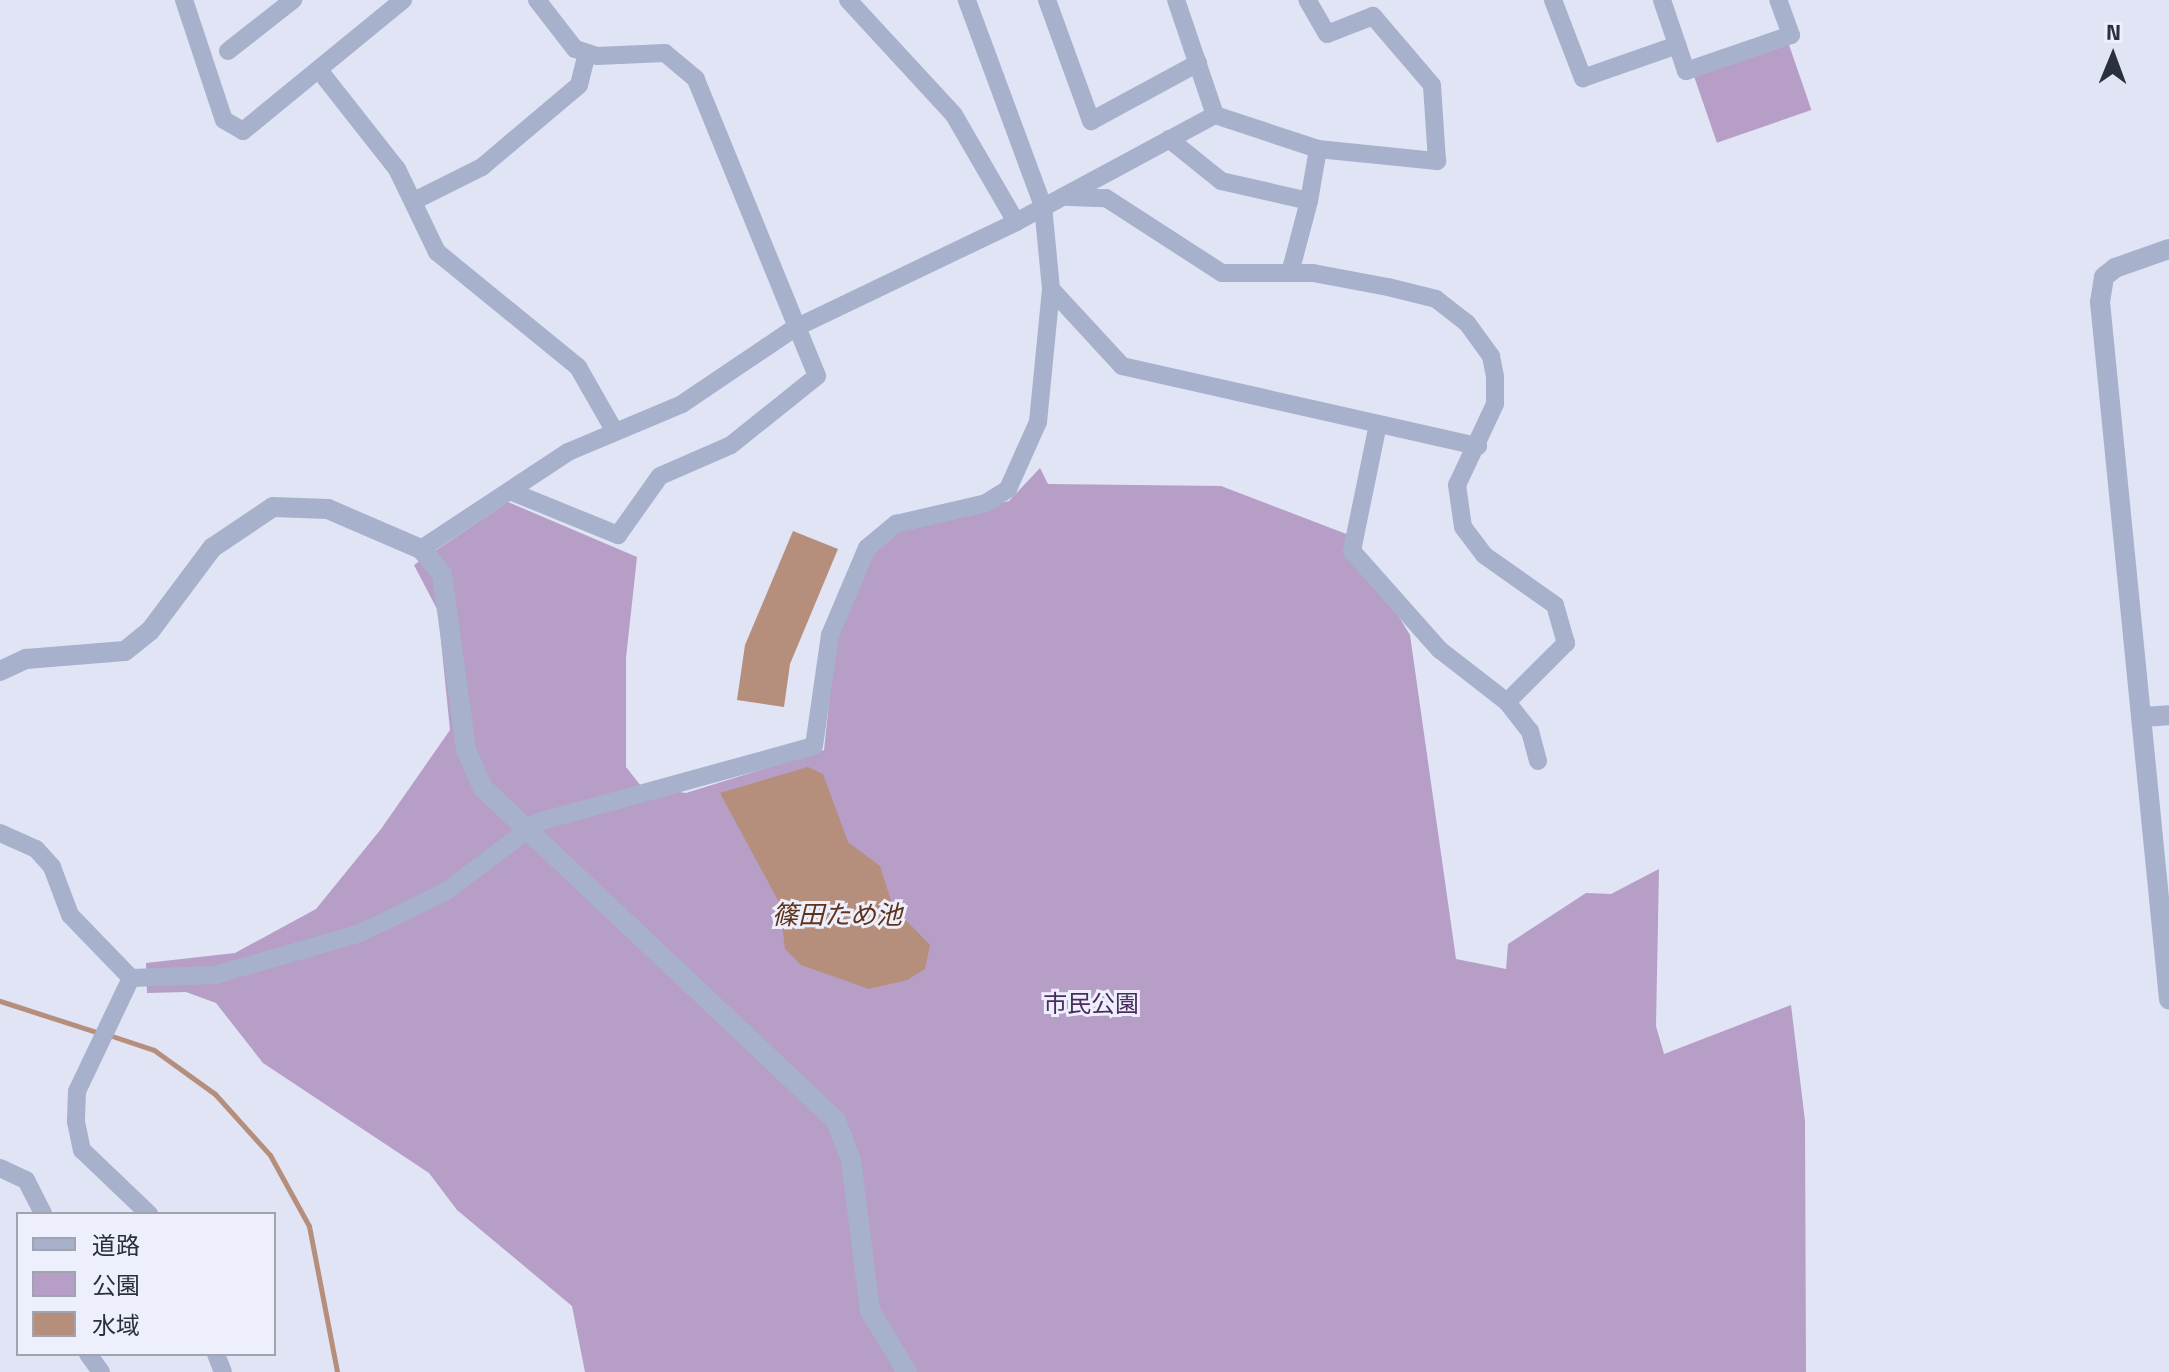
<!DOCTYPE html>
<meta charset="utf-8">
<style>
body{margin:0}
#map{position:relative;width:2169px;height:1372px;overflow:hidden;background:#e0e4f5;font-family:"Titillium Web","Noto Sans JP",sans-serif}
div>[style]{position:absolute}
.green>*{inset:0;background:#b69ec6;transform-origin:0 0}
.water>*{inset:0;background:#b58e7c}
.stream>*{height:5px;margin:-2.5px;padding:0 2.5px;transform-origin:2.5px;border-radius:2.5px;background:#b58e7c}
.minor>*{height:18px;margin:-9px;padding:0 9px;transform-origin:9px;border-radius:9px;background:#a7b1cc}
.tertiary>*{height:20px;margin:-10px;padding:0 10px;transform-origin:10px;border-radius:10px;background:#a7b1cc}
span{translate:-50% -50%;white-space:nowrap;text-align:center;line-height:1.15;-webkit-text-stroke:6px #edf0fc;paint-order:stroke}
.park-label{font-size:24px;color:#4b2b5d}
.water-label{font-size:26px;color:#62331b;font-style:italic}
.legend{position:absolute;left:16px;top:1212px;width:260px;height:144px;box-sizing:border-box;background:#edf0fc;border:2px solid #9fa4af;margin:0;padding:10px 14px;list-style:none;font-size:24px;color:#2a313c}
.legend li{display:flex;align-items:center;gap:16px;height:40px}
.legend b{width:40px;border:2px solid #9fa4af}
.north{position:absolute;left:2073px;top:16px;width:80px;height:80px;-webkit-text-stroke:6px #edf0fc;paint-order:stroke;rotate:1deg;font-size:22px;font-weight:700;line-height:32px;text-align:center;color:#2a313c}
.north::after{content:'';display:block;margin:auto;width:28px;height:36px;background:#2a313c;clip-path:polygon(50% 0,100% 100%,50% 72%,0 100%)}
</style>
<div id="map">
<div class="green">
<div style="left:1788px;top:42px;width:72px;height:100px;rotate:71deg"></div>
<div style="clip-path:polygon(1040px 468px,1048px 484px,1221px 486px,1349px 535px,1410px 635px,1456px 959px,1506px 969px,1508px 944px,1586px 893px,1611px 894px,1659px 869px,1656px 1026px,1664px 1054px,1791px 1005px,1805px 1121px,1806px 1372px,585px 1372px,572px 1306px,457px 1210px,429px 1173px,263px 1063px,216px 1003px,186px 992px,147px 993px,146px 963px,235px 953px,316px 909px,381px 829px,450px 730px,438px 611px,414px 565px,508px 502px,637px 557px,626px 658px,626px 767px,641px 786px,686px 793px,824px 750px,836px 637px,871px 556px,901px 530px,1009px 501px)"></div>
</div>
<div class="water">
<div style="clip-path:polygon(793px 531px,838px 549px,790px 664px,784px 707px,737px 700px,745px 645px)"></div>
<div style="clip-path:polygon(808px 767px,823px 774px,848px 842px,880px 866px,893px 907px,930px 945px,925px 969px,907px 980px,869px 989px,801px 965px,785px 949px,780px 904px,720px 793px)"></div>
</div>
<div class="stream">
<div style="left:0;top:1001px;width:104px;rotate:17.9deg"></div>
<div style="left:109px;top:1035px;width:47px;rotate:18.4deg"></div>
<div style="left:154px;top:1050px;width:75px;rotate:35.8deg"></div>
<div style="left:215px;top:1094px;width:82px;rotate:48deg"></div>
<div style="left:270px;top:1155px;width:81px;rotate:61.2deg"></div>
<div style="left:309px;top:1226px;width:149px;rotate:79.1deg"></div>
</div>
<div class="minor">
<div style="left:184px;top:0;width:126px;rotate:71.6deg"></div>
<div style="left:224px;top:120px;width:22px;rotate:30deg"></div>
<div style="left:243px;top:131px;width:207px;rotate:-39.3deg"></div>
<div style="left:848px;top:0;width:156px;rotate:47.3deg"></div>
<div style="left:954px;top:115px;width:124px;rotate:59.9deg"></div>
<div style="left:1047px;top:0;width:129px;rotate:70deg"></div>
<div style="left:1091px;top:121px;width:122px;rotate:-28.5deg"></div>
<div style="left:1553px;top:0;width:84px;rotate:69deg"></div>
<div style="left:1583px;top:78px;width:100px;rotate:-19.3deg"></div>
<div style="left:1662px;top:0;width:75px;rotate:71.3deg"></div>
<div style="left:1686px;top:71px;width:111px;rotate:-18.9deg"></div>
<div style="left:1791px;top:35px;width:37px;rotate:-110deg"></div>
<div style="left:228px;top:51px;width:83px;rotate:-38.1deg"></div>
<div style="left:319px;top:70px;width:126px;rotate:51.8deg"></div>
<div style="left:397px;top:169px;width:92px;rotate:64.3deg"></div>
<div style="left:437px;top:252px;width:182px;rotate:39.2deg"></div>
<div style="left:578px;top:367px;width:73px;rotate:60.3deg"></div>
<div style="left:1215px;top:115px;width:108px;rotate:18.3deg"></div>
<div style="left:1318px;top:149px;width:120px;rotate:5.8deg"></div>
<div style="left:1437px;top:161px;width:76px;rotate:-93.8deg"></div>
<div style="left:1432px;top:85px;width:91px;rotate:-130.5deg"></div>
<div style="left:1373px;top:16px;width:49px;rotate:158.6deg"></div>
<div style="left:1327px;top:34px;width:39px;rotate:-120deg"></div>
<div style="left:1169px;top:139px;width:67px;rotate:38.9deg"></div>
<div style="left:1221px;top:181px;width:90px;rotate:12.8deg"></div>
<div style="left:1309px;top:201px;width:74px;rotate:104.8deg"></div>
<div style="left:1068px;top:197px;width:38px;rotate:2deg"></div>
<div style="left:1106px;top:198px;width:138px;rotate:32.9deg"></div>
<div style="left:1222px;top:273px;width:91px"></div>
<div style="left:1313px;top:273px;width:76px;rotate:10.6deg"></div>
<div style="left:1388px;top:287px;width:49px;rotate:14deg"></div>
<div style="left:1436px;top:299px;width:39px;rotate:38deg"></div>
<div style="left:1467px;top:323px;width:41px;rotate:54deg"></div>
<div style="left:1491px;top:356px;width:21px;rotate:79deg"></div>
<div style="left:1495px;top:377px;width:27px;rotate:90deg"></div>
<div style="left:1495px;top:404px;width:89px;rotate:115.1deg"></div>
<div style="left:1457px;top:485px;width:42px;rotate:81.9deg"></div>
<div style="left:1463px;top:527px;width:35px;rotate:53deg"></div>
<div style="left:1484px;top:555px;width:87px;rotate:35.2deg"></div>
<div style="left:1555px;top:605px;width:40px;rotate:74deg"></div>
<div style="left:1566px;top:643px;width:83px;rotate:135deg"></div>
<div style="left:414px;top:201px;width:76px;rotate:-26.6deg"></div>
<div style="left:482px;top:167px;width:127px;rotate:-40.2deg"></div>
<div style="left:579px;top:85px;width:33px;rotate:-76deg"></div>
<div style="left:1309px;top:201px;width:53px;rotate:-80.2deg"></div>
<div style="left:1051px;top:289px;width:105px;rotate:47.3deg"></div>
<div style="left:1122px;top:366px;width:365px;rotate:12.7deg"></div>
<div style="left:1378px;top:424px;width:130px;rotate:101.6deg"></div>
<div style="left:1352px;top:551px;width:132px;rotate:48.4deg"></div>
<div style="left:1440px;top:650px;width:85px;rotate:37.8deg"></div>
<div style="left:1507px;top:702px;width:37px;rotate:52deg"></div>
<div style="left:1530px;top:731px;width:31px;rotate:75deg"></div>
<div style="left:510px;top:491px;width:117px;rotate:22.2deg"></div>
<div style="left:618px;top:535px;width:72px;rotate:-54.6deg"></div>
<div style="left:660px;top:476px;width:77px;rotate:-23.6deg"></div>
<div style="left:731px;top:445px;width:110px;rotate:-38.7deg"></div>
<div style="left:817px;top:376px;width:321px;rotate:-112.2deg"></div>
<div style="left:696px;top:79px;width:40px;rotate:-140deg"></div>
<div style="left:665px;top:53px;width:68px;rotate:177.5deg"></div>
<div style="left:597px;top:56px;width:23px;rotate:-162deg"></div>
<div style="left:575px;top:49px;width:62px;rotate:-127.8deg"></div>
<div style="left:421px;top:549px;width:176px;rotate:-33.4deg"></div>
<div style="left:568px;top:452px;width:124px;rotate:-22.8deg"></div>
<div style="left:682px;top:404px;width:134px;rotate:-34deg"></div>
<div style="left:793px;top:329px;width:247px;rotate:-25.6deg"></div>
<div style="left:1016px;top:222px;width:226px;rotate:-28.3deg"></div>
<div style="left:1215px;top:115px;width:121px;rotate:-108.7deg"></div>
<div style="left:0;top:833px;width:39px;rotate:24deg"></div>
<div style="left:36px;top:849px;width:24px;rotate:48deg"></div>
<div style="left:52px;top:867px;width:51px;rotate:69.4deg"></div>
<div style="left:70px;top:915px;width:88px;rotate:45.9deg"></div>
<div style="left:131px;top:978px;width:84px;rotate:-2deg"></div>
<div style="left:215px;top:975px;width:149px;rotate:-16deg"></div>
<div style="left:358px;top:934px;width:97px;rotate:-25.8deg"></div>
<div style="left:445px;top:892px;width:116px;rotate:-37deg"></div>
<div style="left:538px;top:822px;width:286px;rotate:-15.4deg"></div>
<div style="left:814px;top:746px;width:112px;rotate:-81.8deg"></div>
<div style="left:830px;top:635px;width:95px;rotate:-67deg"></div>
<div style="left:867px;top:548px;width:38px;rotate:-40deg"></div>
<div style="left:896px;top:524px;width:92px;rotate:-13.1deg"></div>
<div style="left:986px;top:503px;width:26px;rotate:-32deg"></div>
<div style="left:1008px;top:489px;width:73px;rotate:-65.9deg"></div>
<div style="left:1038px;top:422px;width:134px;rotate:-84.4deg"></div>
<div style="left:1051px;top:289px;width:83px;rotate:-95.5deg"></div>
<div style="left:1043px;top:206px;width:220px;rotate:-110.3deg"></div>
<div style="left:131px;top:978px;width:125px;rotate:115.5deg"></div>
<div style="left:77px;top:1091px;width:31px;rotate:92deg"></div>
<div style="left:76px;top:1122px;width:29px;rotate:78deg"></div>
<div style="left:82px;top:1150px;width:93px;rotate:43.7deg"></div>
<div style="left:0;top:1168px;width:29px;rotate:25deg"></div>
<div style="left:26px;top:1180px;width:38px;rotate:63deg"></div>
<div style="left:88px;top:1354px;width:22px;rotate:54deg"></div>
<div style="left:216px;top:1354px;width:19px;rotate:69deg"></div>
</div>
<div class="tertiary">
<div style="left:2169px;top:249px;width:57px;rotate:160.6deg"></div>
<div style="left:2115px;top:268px;width:14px;rotate:141deg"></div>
<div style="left:2104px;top:277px;width:25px;rotate:99deg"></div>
<div style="left:2100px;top:302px;width:701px;rotate:84.35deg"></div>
<div style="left:0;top:671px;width:29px;rotate:-25deg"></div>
<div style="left:26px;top:659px;width:99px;rotate:-4.6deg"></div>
<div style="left:125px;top:651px;width:32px;rotate:-39deg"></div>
<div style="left:150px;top:631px;width:104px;rotate:-53.2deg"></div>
<div style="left:212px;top:548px;width:73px;rotate:-33.9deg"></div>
<div style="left:273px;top:507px;width:55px;rotate:2.1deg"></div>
<div style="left:328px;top:509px;width:101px;rotate:23.3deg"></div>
<div style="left:421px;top:549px;width:33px;rotate:50deg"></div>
<div style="left:442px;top:574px;width:178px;rotate:82.2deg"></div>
<div style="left:466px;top:750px;width:42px;rotate:65.9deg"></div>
<div style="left:483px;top:788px;width:485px;rotate:43.3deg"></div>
<div style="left:836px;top:1121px;width:42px;rotate:69deg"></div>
<div style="left:851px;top:1160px;width:152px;rotate:82.8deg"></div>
<div style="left:870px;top:1311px;width:71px;rotate:58.8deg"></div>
<div style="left:2143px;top:717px;width:26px;rotate:-4deg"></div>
</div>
<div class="park-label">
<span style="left:1091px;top:1004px">市民公園</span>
</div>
<div class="water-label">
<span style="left:837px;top:915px">篠田ため池</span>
</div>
<ul class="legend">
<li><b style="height:10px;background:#a7b1cc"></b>道路</li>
<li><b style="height:22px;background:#b69ec6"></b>公園</li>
<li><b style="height:22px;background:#b58e7c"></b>水域</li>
</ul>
<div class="north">N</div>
</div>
